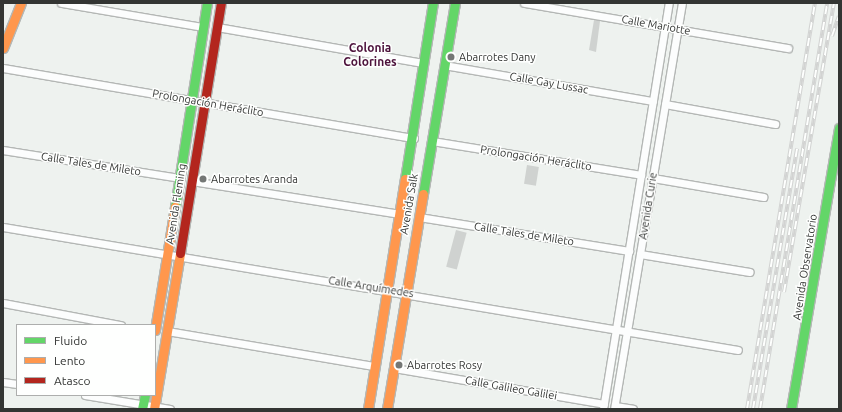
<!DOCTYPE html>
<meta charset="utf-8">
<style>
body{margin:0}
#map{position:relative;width:842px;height:412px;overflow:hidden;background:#eef2ef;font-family:Ubuntu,sans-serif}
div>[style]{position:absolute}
.building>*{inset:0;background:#cfd2d0;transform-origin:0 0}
.roads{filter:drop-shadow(1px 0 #b4b7b5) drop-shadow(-1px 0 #b4b7b5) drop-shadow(0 1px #b4b7b5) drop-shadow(0 -1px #b4b7b5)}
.street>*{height:7px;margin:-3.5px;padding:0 3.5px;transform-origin:3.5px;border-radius:3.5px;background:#fcfdfd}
.fast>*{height:9px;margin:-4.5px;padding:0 4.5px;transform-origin:4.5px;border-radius:4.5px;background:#63d668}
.slow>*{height:9px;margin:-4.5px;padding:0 4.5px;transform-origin:4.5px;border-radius:4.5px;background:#ff974d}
.jam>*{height:9px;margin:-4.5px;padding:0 4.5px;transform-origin:4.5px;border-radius:4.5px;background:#b3261e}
.rail>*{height:4px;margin-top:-2px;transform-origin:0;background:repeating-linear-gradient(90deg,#fefffe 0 8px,#d2d3d2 0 16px);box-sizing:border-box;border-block:1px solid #d2d3d2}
.dots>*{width:11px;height:11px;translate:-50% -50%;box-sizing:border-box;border:2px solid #fefffe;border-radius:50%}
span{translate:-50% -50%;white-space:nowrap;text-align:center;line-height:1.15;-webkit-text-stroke:3px #fefffe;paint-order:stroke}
.street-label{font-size:11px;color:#333533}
.poi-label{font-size:11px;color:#333533}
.left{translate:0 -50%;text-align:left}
.neighbourhood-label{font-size:12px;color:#4d133c;font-weight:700}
.frame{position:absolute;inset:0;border:4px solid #333533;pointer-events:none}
.legend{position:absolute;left:16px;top:324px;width:140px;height:72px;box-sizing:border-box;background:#fefffe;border:1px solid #adaead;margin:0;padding:5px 7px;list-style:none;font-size:12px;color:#333533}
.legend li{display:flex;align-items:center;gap:8px;height:20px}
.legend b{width:20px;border:1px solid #adaead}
</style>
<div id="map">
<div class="building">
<div style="clip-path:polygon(594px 20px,600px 21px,596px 52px,589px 50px)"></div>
<div style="left:527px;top:165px;width:12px;height:19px;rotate:9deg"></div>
<div style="left:456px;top:230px;width:11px;height:38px;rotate:15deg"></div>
</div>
<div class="roads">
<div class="street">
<div style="left:61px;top:3px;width:144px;rotate:9.6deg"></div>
<div style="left:524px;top:3px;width:268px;rotate:9.7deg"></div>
<div style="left:217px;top:27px;width:209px;rotate:9.9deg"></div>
<div style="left:444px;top:65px;width:212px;rotate:9.8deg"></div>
<div style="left:3px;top:68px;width:417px;rotate:9.7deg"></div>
<div style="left:665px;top:104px;width:112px;rotate:10.3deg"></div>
<div style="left:432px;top:141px;width:212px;rotate:9.2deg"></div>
<div style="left:3px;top:150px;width:178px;rotate:9deg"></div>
<div style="left:653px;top:178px;width:112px;rotate:9.8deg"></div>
<div style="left:192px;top:181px;width:212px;rotate:9deg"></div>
<div style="left:419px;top:217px;width:213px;rotate:9.2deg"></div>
<div style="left:3px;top:227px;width:745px;rotate:9.5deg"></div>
<div style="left:640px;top:254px;width:111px;rotate:9.3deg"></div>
<div style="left:3px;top:303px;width:120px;rotate:10.6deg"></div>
<div style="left:167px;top:331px;width:211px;rotate:9.6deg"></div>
<div style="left:394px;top:368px;width:213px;rotate:9.7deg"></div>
<div style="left:3px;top:382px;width:14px;rotate:8deg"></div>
<div style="left:85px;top:395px;width:86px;rotate:9.4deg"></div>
<div style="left:615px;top:406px;width:18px;rotate:9deg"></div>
<div style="left:603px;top:409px;width:411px;rotate:-80.8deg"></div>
<div style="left:614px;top:409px;width:412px;rotate:-80.5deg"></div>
</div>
<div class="fast">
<div style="left:405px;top:179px;width:178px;rotate:-81deg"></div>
<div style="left:423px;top:194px;width:194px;rotate:-80.5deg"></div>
<div style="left:175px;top:207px;width:206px;rotate:-81.1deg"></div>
<div style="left:142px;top:409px;width:14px;rotate:-78deg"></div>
<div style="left:791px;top:409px;width:285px;rotate:-80.3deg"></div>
</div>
<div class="slow">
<div style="left:3px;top:48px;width:48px;rotate:-68.2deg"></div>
<div style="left:155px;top:330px;width:125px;rotate:-80.8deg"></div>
<div style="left:154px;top:409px;width:158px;rotate:-80.5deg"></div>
<div style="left:368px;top:409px;width:233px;rotate:-80.9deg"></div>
<div style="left:387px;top:409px;width:218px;rotate:-80.5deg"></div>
</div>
<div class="jam">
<div style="left:180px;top:253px;width:253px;rotate:-80.7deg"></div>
</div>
</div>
<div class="rail">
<div style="left:832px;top:36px;width:21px;rotate:-71deg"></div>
<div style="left:784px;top:292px;width:293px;rotate:-80.2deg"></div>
<div style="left:747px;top:409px;width:412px;rotate:-80.5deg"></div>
<div style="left:753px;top:409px;width:264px;rotate:-80.4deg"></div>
<div style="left:760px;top:409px;width:411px;rotate:-80.6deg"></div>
</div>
<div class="dots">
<div style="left:451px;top:57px;background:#747775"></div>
<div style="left:203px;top:179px;background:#747775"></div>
<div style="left:399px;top:365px;background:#747775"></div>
</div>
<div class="street-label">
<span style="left:656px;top:25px;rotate:10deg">Calle Mariotte</span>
<span style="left:549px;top:83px;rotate:10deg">Calle Gay Lussac</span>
<span style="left:208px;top:103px;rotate:10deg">Prolongación Heráclito</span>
<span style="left:536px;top:158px;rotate:9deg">Prolongación Heráclito</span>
<span style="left:91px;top:164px;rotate:9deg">Calle Tales de Mileto</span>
<span style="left:176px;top:204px;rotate:-81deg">Avenida Fleming</span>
<span style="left:409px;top:204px;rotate:-80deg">Avenida Salk</span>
<span style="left:648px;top:206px;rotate:-81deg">Avenida Curie</span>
<span style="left:524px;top:234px;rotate:9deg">Calle Tales de Mileto</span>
<span style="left:805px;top:267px;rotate:-81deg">Avenida Observatorio</span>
<span style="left:371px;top:287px;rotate:9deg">Calle Arquímedes</span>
<span style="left:511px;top:388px;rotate:10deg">Calle Galileo Galilei</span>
</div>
<div class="poi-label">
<span class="left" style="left:459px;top:57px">Abarrotes Dany</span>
<span class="left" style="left:211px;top:179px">Abarrotes Aranda</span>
<span class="left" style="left:407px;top:365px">Abarrotes Rosy</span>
</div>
<div class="neighbourhood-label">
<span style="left:370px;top:55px">Colonia<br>Colorines</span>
</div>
<div class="frame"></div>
<ul class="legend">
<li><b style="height:5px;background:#63d668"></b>Fluido</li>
<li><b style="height:5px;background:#ff974d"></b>Lento</li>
<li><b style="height:5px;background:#b3261e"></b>Atasco</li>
</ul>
</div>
